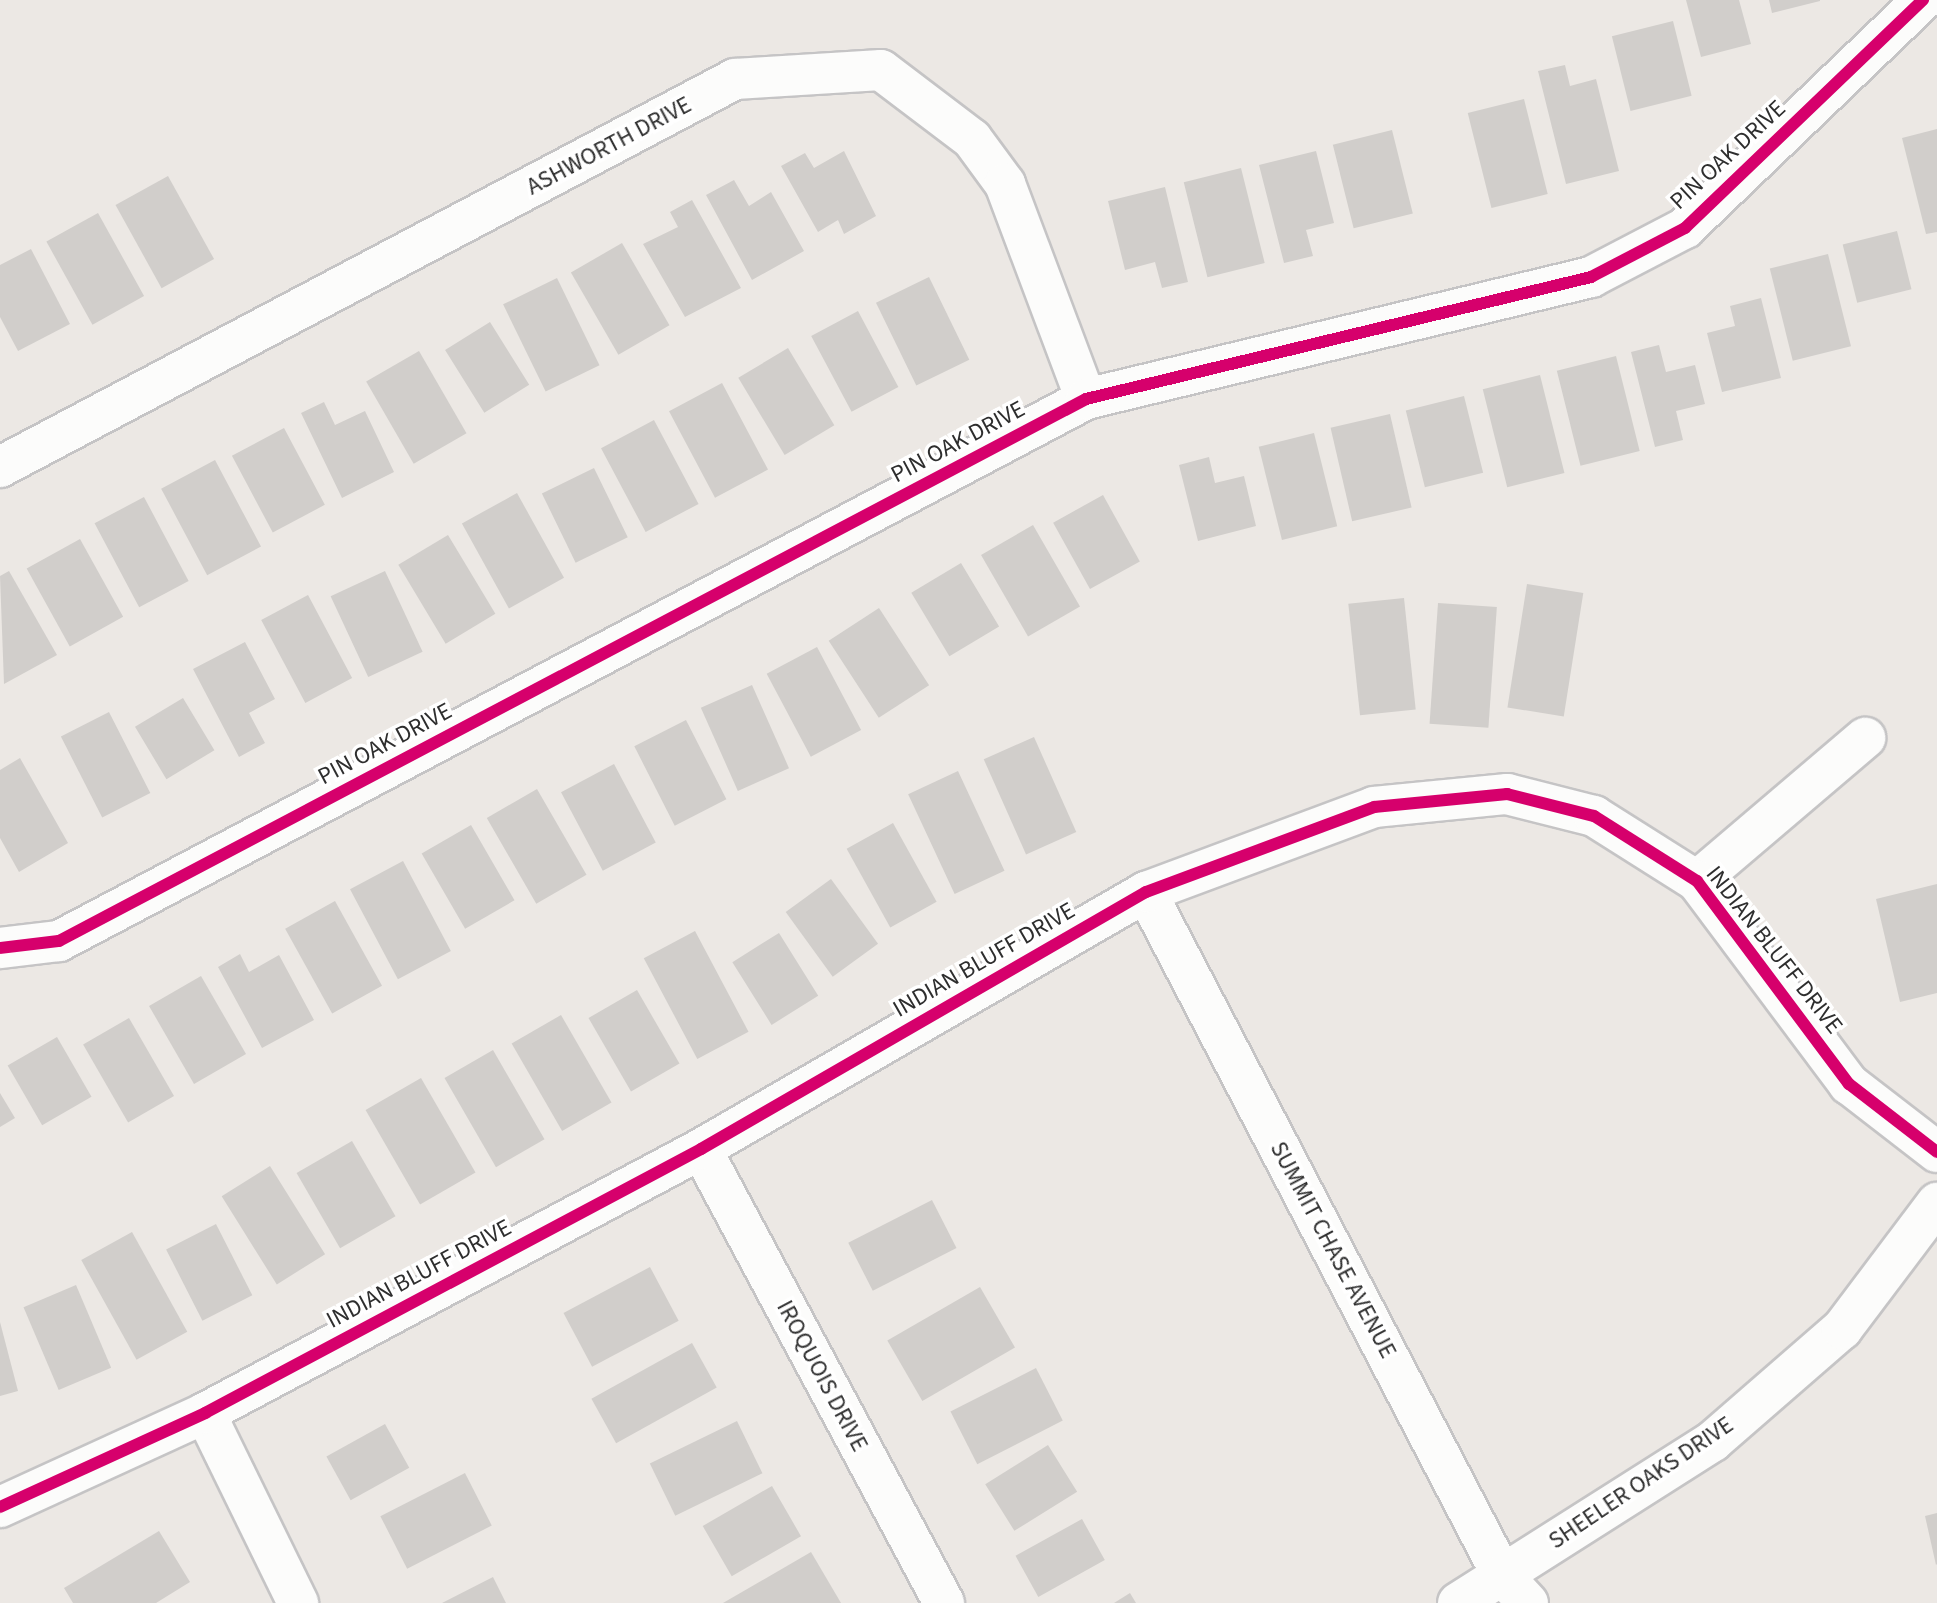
<!DOCTYPE html>
<style>
body{margin:0}
#map{position:relative;width:1937px;height:1603px;overflow:hidden;background:#ece8e4;font-family:"Source Sans 3",sans-serif}
div>[style]{position:absolute}
.building>*{inset:0;background:#d1cecb;transform-origin:0 0}
.roads{filter:drop-shadow(2px 0 #c5c4c5) drop-shadow(-2px 0 #c5c4c5) drop-shadow(0 2px #c5c4c5) drop-shadow(0 -2px #c5c4c5)}
.minor>*{height:40px;margin:-20px;padding:0 20px;transform-origin:20px;border-radius:20px;background:#fcfcfb}
.cycleway>*{height:12px;margin:-6px;padding:0 6px;transform-origin:6px;border-radius:6px;background:#d6006c}
span{translate:-50% -50%;white-space:nowrap;text-align:center;line-height:1.15;-webkit-text-stroke:7px #fff;paint-order:stroke}
.street-label{font-size:24px;color:#2e2e2e}
</style>
<div id="map">
<div class="building">
<div style="clip-path:polygon(1686px 0,1739px 0,1751px 44px,1701px 57px)"></div>
<div style="clip-path:polygon(1769px 0,1820px 0,1820px 1px,1772px 13px)"></div>
<div style="left:1673px;top:21px;width:77px;height:63px;rotate:76deg"></div>
<div style="clip-path:polygon(1565px 65px,1570px 86px,1596px 79px,1619px 171px,1566px 184px,1538px 71px)"></div>
<div style="left:1524px;top:99px;width:98px;height:58px;rotate:76deg"></div>
<div style="clip-path:polygon(1937px 129px,1937px 232px,1926px 234px,1902px 138px)"></div>
<div style="left:1392px;top:130px;width:86px;height:61px;rotate:76deg"></div>
<div style="clip-path:polygon(844px 151px,876px 216px,844px 234px,838px 220px,818px 232px,781px 166px,805px 153px,814px 168px)"></div>
<div style="clip-path:polygon(1316px 151px,1334px 223px,1306px 230px,1313px 256px,1284px 263px,1259px 165px)"></div>
<div style="left:1241px;top:168px;width:98px;height:59px;rotate:76deg"></div>
<div style="left:168px;top:176px;width:95px;height:60px;rotate:61deg"></div>
<div style="clip-path:polygon(734px 180px,749px 206px,771px 192px,804px 251px,752px 280px,706px 195px)"></div>
<div style="clip-path:polygon(1165px 187px,1188px 282px,1162px 288px,1155px 262px,1125px 270px,1108px 201px)"></div>
<div style="clip-path:polygon(692px 200px,741px 288px,685px 317px,643px 244px,678px 227px,670px 212px)"></div>
<div style="left:98px;top:213px;width:95px;height:59px;rotate:61deg"></div>
<div style="left:1897px;top:231px;width:60px;height:56px;rotate:76deg"></div>
<div style="left:622px;top:243px;width:95px;height:59px;rotate:60deg"></div>
<div style="clip-path:polygon(31px 249px,70px 324px,18px 351px,0 317px,0 265px)"></div>
<div style="left:1828px;top:254px;width:95px;height:60px;rotate:76deg"></div>
<div style="left:929px;top:277px;width:92px;height:59px;rotate:64deg"></div>
<div style="left:557px;top:278px;width:97px;height:60px;rotate:64deg"></div>
<div style="clip-path:polygon(1761px 298px,1781px 378px,1722px 392px,1707px 333px,1735px 326px,1730px 306px)"></div>
<div style="left:858px;top:311px;width:86px;height:53px;rotate:62deg"></div>
<div style="left:490px;top:322px;width:74px;height:53px;rotate:58deg"></div>
<div style="clip-path:polygon(1659px 345px,1666px 372px,1695px 365px,1705px 404px,1676px 411px,1683px 440px,1655px 447px,1631px 352px)"></div>
<div style="left:788px;top:348px;width:90px;height:58px;rotate:59deg"></div>
<div style="left:419px;top:351px;width:95px;height:61px;rotate:60deg"></div>
<div style="left:1616px;top:356px;width:98px;height:61px;rotate:76deg"></div>
<div style="left:1540px;top:375px;width:101px;height:59px;rotate:76deg"></div>
<div style="left:722px;top:383px;width:98px;height:60px;rotate:62deg"></div>
<div style="left:1464px;top:396px;width:79px;height:60px;rotate:76deg"></div>
<div style="clip-path:polygon(324px 402px,335px 425px,365px 411px,394px 472px,342px 498px,301px 413px)"></div>
<div style="left:1390px;top:414px;width:96px;height:61px;rotate:77deg"></div>
<div style="left:654px;top:420px;width:95px;height:60px;rotate:62deg"></div>
<div style="left:284px;top:428px;width:87px;height:59px;rotate:62deg"></div>
<div style="left:1314px;top:433px;width:96px;height:57px;rotate:76deg"></div>
<div style="clip-path:polygon(1209px 457px,1215px 483px,1244px 476px,1256px 526px,1198px 541px,1179px 465px)"></div>
<div style="left:215px;top:460px;width:98px;height:61px;rotate:62deg"></div>
<div style="left:594px;top:468px;width:77px;height:58px;rotate:64deg"></div>
<div style="left:517px;top:493px;width:97px;height:63px;rotate:61deg"></div>
<div style="left:1103px;top:495px;width:76px;height:57px;rotate:61deg"></div>
<div style="left:144px;top:497px;width:95px;height:56px;rotate:62deg"></div>
<div style="left:1033px;top:525px;width:94px;height:60px;rotate:60deg"></div>
<div style="left:448px;top:535px;width:92px;height:58px;rotate:59deg"></div>
<div style="left:80px;top:539px;width:89px;height:61px;rotate:61deg"></div>
<div style="left:961px;top:563px;width:74px;height:58px;rotate:59deg"></div>
<div style="clip-path:polygon(9px 571px,57px 655px,4px 684px,0 576px)"></div>
<div style="left:385px;top:571px;width:89px;height:60px;rotate:65deg"></div>
<div style="left:1527px;top:584px;width:57px;height:125px;rotate:9deg"></div>
<div style="left:308px;top:595px;width:94px;height:53px;rotate:62deg"></div>
<div style="left:1404px;top:598px;width:112px;height:56px;rotate:84deg"></div>
<div style="left:1438px;top:603px;width:59px;height:121px;rotate:4deg"></div>
<div style="left:879px;top:608px;width:92px;height:60px;rotate:57deg"></div>
<div style="clip-path:polygon(245px 642px,275px 699px,249px 713px,265px 743px,239px 757px,193px 669px)"></div>
<div style="left:817px;top:647px;width:94px;height:57px;rotate:62deg"></div>
<div style="left:752px;top:685px;width:91px;height:56px;rotate:66deg"></div>
<div style="left:183px;top:698px;width:61px;height:56px;rotate:59deg"></div>
<div style="left:109px;top:712px;width:91px;height:54px;rotate:63deg"></div>
<div style="left:686px;top:720px;width:89px;height:58px;rotate:63deg"></div>
<div style="left:1034px;top:737px;width:104px;height:55px;rotate:66deg"></div>
<div style="clip-path:polygon(20px 758px,68px 843px,19px 872px,0 838px,0 770px)"></div>
<div style="left:614px;top:764px;width:89px;height:60px;rotate:62deg"></div>
<div style="left:958px;top:771px;width:110px;height:55px;rotate:65deg"></div>
<div style="left:537px;top:789px;width:99px;height:58px;rotate:60deg"></div>
<div style="left:893px;top:823px;width:90px;height:53px;rotate:61deg"></div>
<div style="left:471px;top:825px;width:87px;height:57px;rotate:60deg"></div>
<div style="left:403px;top:861px;width:102px;height:60px;rotate:62deg"></div>
<div style="left:831px;top:879px;width:80px;height:56px;rotate:54deg"></div>
<div style="clip-path:polygon(1937px 884px,1937px 993px,1900px 1002px,1876px 899px)"></div>
<div style="left:335px;top:901px;width:97px;height:57px;rotate:61deg"></div>
<div style="left:695px;top:931px;width:114px;height:58px;rotate:62deg"></div>
<div style="left:779px;top:933px;width:74px;height:55px;rotate:58deg"></div>
<div style="clip-path:polygon(240px 954px,249px 972px,279px 955px,314px 1020px,262px 1048px,218px 967px)"></div>
<div style="left:201px;top:976px;width:90px;height:60px;rotate:60deg"></div>
<div style="left:637px;top:990px;width:85px;height:56px;rotate:60deg"></div>
<div style="left:561px;top:1015px;width:101px;height:57px;rotate:60deg"></div>
<div style="left:129px;top:1018px;width:90px;height:53px;rotate:60deg"></div>
<div style="left:57px;top:1037px;width:69px;height:57px;rotate:60deg"></div>
<div style="left:493px;top:1050px;width:103px;height:56px;rotate:60deg"></div>
<div style="left:421px;top:1078px;width:109px;height:64px;rotate:60deg"></div>
<div style="clip-path:polygon(0 1093px,15px 1118px,0 1127px)"></div>
<div style="left:352px;top:1141px;width:87px;height:64px;rotate:60deg"></div>
<div style="left:270px;top:1166px;width:104px;height:57px;rotate:58deg"></div>
<div style="left:932px;top:1200px;width:54px;height:94px;rotate:63deg"></div>
<div style="left:216px;top:1224px;width:80px;height:56px;rotate:63deg"></div>
<div style="left:132px;top:1232px;width:114px;height:58px;rotate:61deg"></div>
<div style="left:650px;top:1267px;width:61px;height:98px;rotate:62deg"></div>
<div style="left:76px;top:1285px;width:90px;height:57px;rotate:67deg"></div>
<div style="left:980px;top:1287px;width:70px;height:107px;rotate:60deg"></div>
<div style="clip-path:polygon(0 1322px,18px 1391px,0 1396px)"></div>
<div style="left:692px;top:1343px;width:51px;height:115px;rotate:61deg"></div>
<div style="left:1036px;top:1368px;width:59px;height:96px;rotate:63deg"></div>
<div style="left:737px;top:1421px;width:58px;height:97px;rotate:64deg"></div>
<div style="left:385px;top:1424px;width:50px;height:67px;rotate:61deg"></div>
<div style="left:1048px;top:1445px;width:55px;height:74px;rotate:58deg"></div>
<div style="left:465px;top:1473px;width:59px;height:95px;rotate:63deg"></div>
<div style="left:772px;top:1486px;width:58px;height:80px;rotate:60deg"></div>
<div style="clip-path:polygon(1937px 1513px,1937px 1564px,1936px 1565px,1925px 1516px)"></div>
<div style="left:1082px;top:1519px;width:47px;height:76px;rotate:61deg"></div>
<div style="clip-path:polygon(159px 1531px,190px 1582px,156px 1603px,73px 1603px,64px 1588px)"></div>
<div style="clip-path:polygon(811px 1552px,841px 1603px,723px 1603px)"></div>
<div style="clip-path:polygon(493px 1577px,506px 1603px,442px 1603px)"></div>
<div style="clip-path:polygon(1130px 1593px,1136px 1603px,1114px 1603px)"></div>
</div>
<div class="roads">
<div class="minor">
<div style="left:0;top:467px;width:831px;rotate:-27.83deg"></div>
<div style="left:735px;top:79px;width:146px;rotate:-3.5deg"></div>
<div style="left:881px;top:70px;width:114px;rotate:37.2deg"></div>
<div style="left:972px;top:139px;width:56px;rotate:53.7deg"></div>
<div style="left:1005px;top:184px;width:230px;rotate:69.4deg"></div>
<div style="left:1697px;top:881px;width:221px;rotate:-40.4deg"></div>
<div style="left:1146px;top:892px;width:770px;rotate:62.47deg"></div>
<div style="left:1502px;top:1575px;width:38px;rotate:47deg"></div>
<div style="left:0;top:948px;width:59px;rotate:-6.8deg"></div>
<div style="left:59px;top:941px;width:1161px;rotate:-27.82deg"></div>
<div style="left:1086px;top:399px;width:520px;rotate:-13.58deg"></div>
<div style="left:1591px;top:277px;width:106px;rotate:-27.5deg"></div>
<div style="left:1685px;top:228px;width:330px;rotate:-43.8deg"></div>
<div style="left:701px;top:1149px;width:515px;rotate:61.84deg"></div>
<div style="left:205px;top:1413px;width:212px;rotate:63.9deg"></div>
<div style="left:0;top:1507px;width:226px;rotate:-24.6deg"></div>
<div style="left:205px;top:1413px;width:562px;rotate:-28.02deg"></div>
<div style="left:701px;top:1149px;width:514px;rotate:-30.01deg"></div>
<div style="left:1146px;top:892px;width:243px;rotate:-20.4deg"></div>
<div style="left:1374px;top:807px;width:134px;rotate:-5.6deg"></div>
<div style="left:1507px;top:794px;width:90px;rotate:14.2deg"></div>
<div style="left:1594px;top:816px;width:122px;rotate:32.3deg"></div>
<div style="left:1697px;top:881px;width:254px;rotate:53.2deg"></div>
<div style="left:1849px;top:1084px;width:111px;rotate:37.7deg"></div>
<div style="left:1458px;top:1603px;width:302px;rotate:-32.4deg"></div>
<div style="left:1713px;top:1441px;width:171px;rotate:-41deg"></div>
<div style="left:1842px;top:1329px;width:158px;rotate:-53deg"></div>
</div>
</div>
<div class="cycleway">
<div style="left:0;top:948px;width:59px;rotate:-6.8deg"></div>
<div style="left:59px;top:941px;width:1161px;rotate:-27.82deg"></div>
<div style="left:1086px;top:399px;width:520px;rotate:-13.58deg"></div>
<div style="left:1591px;top:277px;width:106px;rotate:-27.5deg"></div>
<div style="left:1685px;top:228px;width:330px;rotate:-43.8deg"></div>
<div style="left:0;top:1507px;width:226px;rotate:-24.6deg"></div>
<div style="left:205px;top:1413px;width:562px;rotate:-28.02deg"></div>
<div style="left:701px;top:1149px;width:514px;rotate:-30.01deg"></div>
<div style="left:1146px;top:892px;width:243px;rotate:-20.4deg"></div>
<div style="left:1374px;top:807px;width:134px;rotate:-5.6deg"></div>
<div style="left:1507px;top:794px;width:90px;rotate:14.2deg"></div>
<div style="left:1594px;top:816px;width:122px;rotate:32.3deg"></div>
<div style="left:1697px;top:881px;width:254px;rotate:53.2deg"></div>
<div style="left:1849px;top:1084px;width:111px;rotate:37.7deg"></div>
</div>
<div class="street-label">
<span style="left:609px;top:146px;rotate:-28deg">ASHWORTH DRIVE</span>
<span style="left:1728px;top:155px;rotate:-43deg">PIN OAK DRIVE</span>
<span style="left:958px;top:442px;rotate:-28deg">PIN OAK DRIVE</span>
<span style="left:385px;top:744px;rotate:-28deg">PIN OAK DRIVE</span>
<span style="left:1774px;top:950px;rotate:52deg">INDIAN BLUFF DRIVE</span>
<span style="left:984px;top:960px;rotate:-30deg">INDIAN BLUFF DRIVE</span>
<span style="left:1333px;top:1250px;rotate:62deg">SUMMIT CHASE AVENUE</span>
<span style="left:419px;top:1274px;rotate:-28deg">INDIAN BLUFF DRIVE</span>
<span style="left:822px;top:1376px;rotate:62deg">IROQUOIS DRIVE</span>
<span style="left:1641px;top:1483px;rotate:-34deg">SHEELER OAKS DRIVE</span>
</div>
</div>
